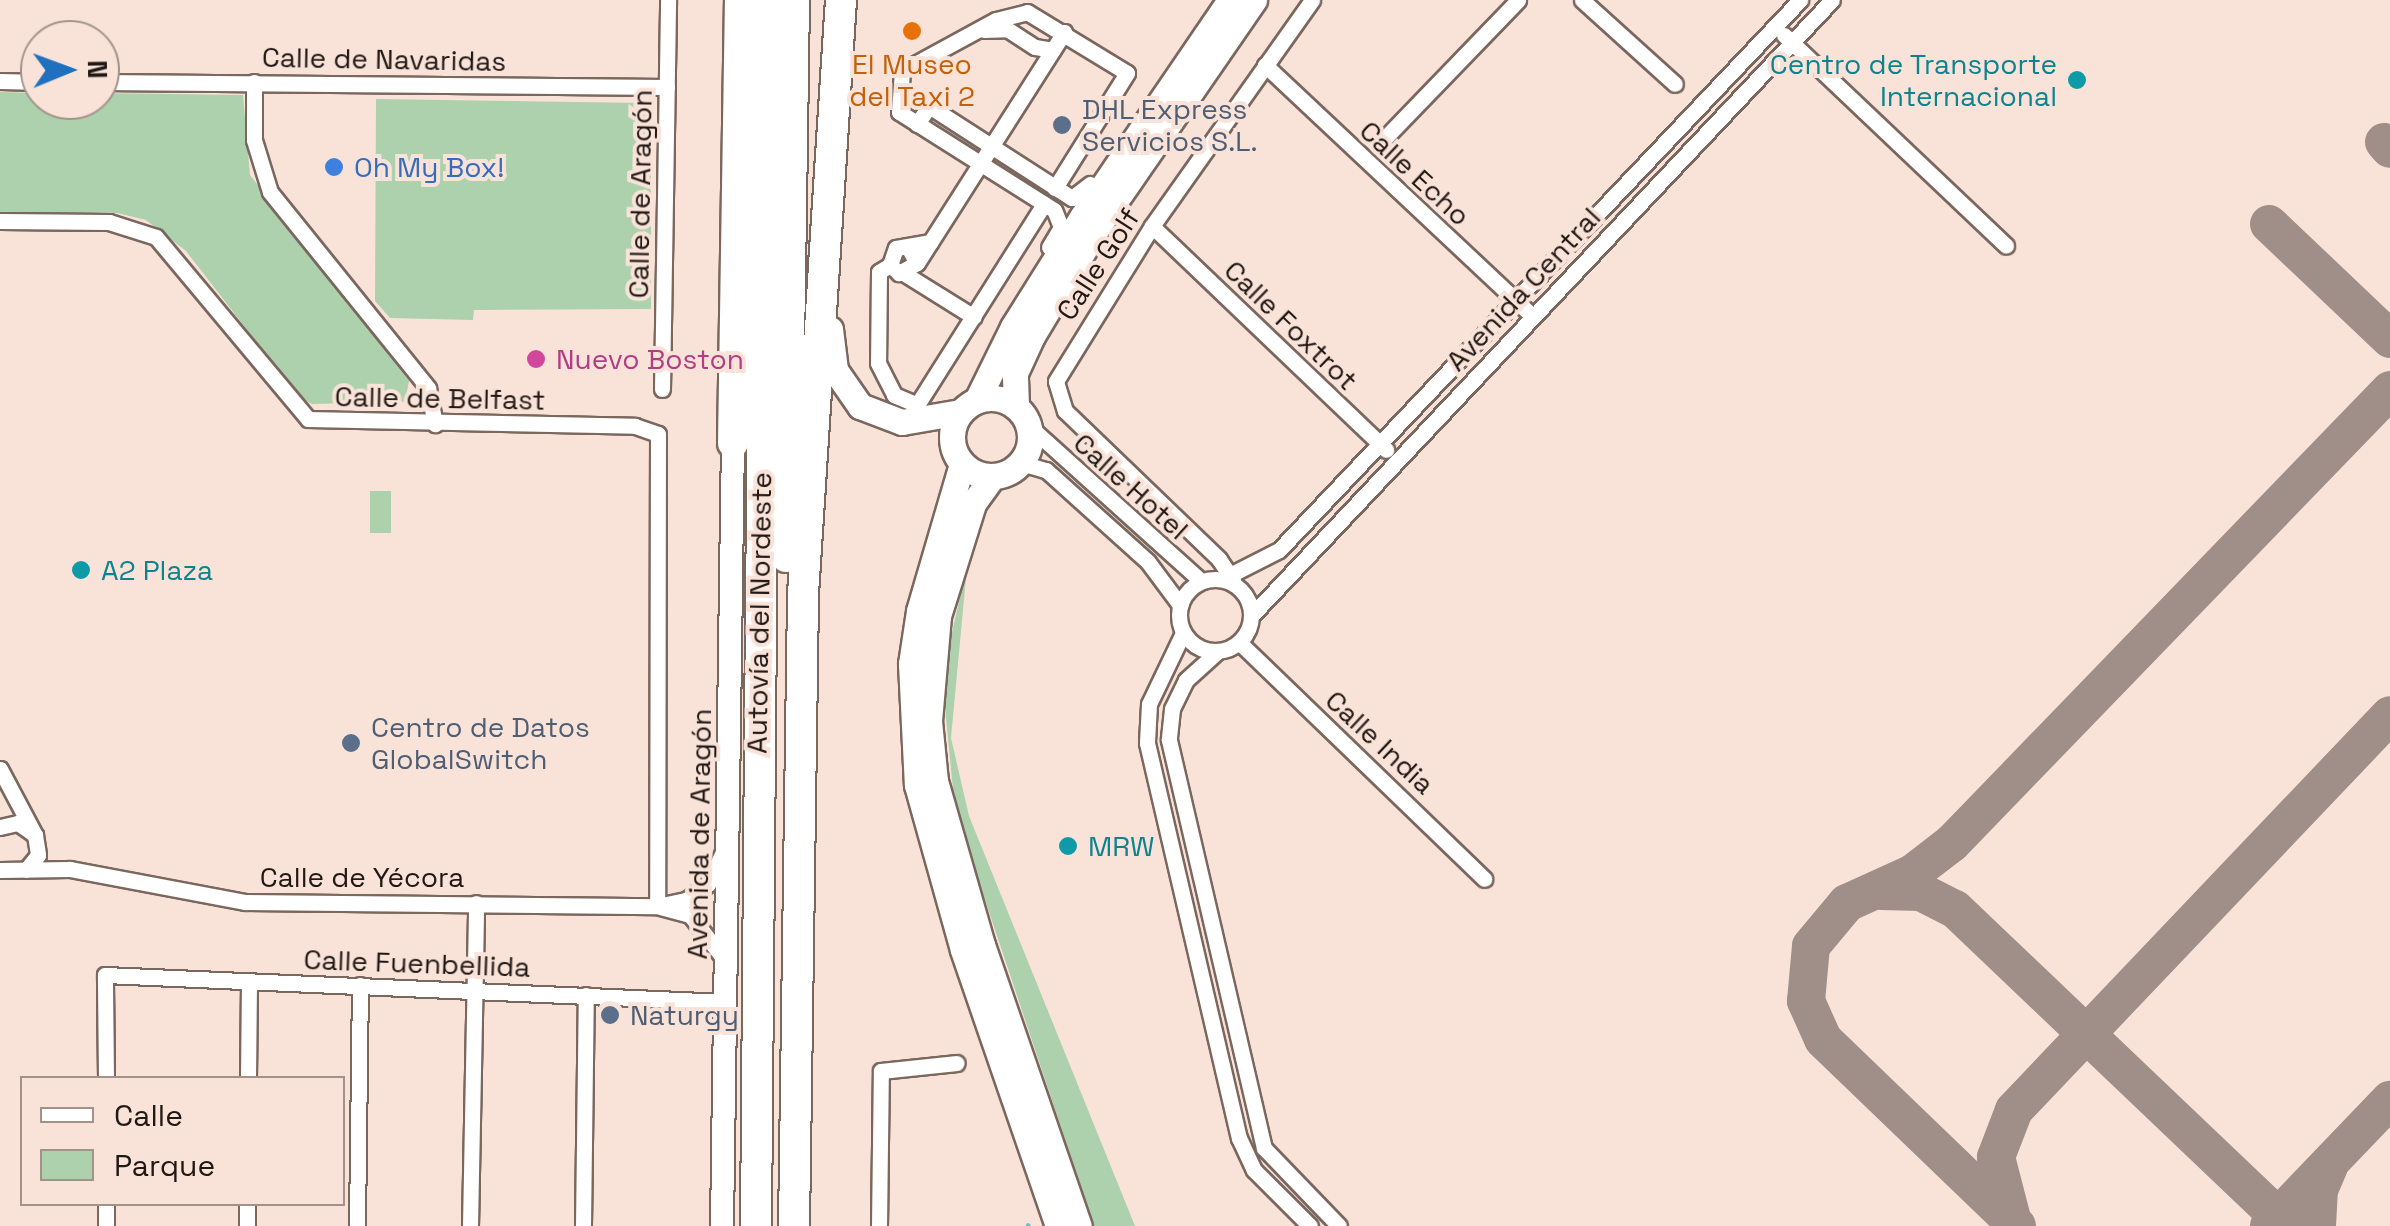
<!DOCTYPE html>
<meta charset="utf-8">
<style>
body{margin:0}
#map{position:relative;width:2390px;height:1226px;overflow:hidden;background:#f9e3d9;font-family:"Space Grotesk",sans-serif}
div>[style]{position:absolute}
.green>*{inset:0;background:#acd1ac;transform-origin:0 0}
.stream>*{height:4px;margin:-2px;padding:0 2px;transform-origin:2px;border-radius:2px;background:#75c0c0}
.taxiway>*{height:38px;margin:-19px;padding:0 19px;transform-origin:19px;border-radius:19px;background:#9f8f88}
.roads{filter:drop-shadow(2px 0 #7a675e) drop-shadow(-2px 0 #7a675e) drop-shadow(0 2px #7a675e) drop-shadow(0 -2px #7a675e)}
.street>*{height:15px;margin:-7.5px;padding:0 7.5px;transform-origin:7.5px;border-radius:7.5px;background:#fff}
.street>.ring{margin:-7.5px;padding:0;box-sizing:content-box;background:none;border:15px solid #fff;border-radius:50%}
.secondary>*{height:22px;margin:-11px;padding:0 11px;transform-origin:11px;border-radius:11px;background:#fff}
.primary>*{height:25px;margin:-12.5px;padding:0 12.5px;transform-origin:12.5px;border-radius:12.5px;background:#fff}
.primary>.ring{margin:-12.5px;padding:0;box-sizing:content-box;background:none;border:25px solid #fff;border-radius:50%}
.highway>*{height:30px;margin:-15px;padding:0 15px;transform-origin:15px;border-radius:15px;background:#fff}
.dots>*{width:28px;height:28px;translate:-50% -50%;box-sizing:border-box;border:5px solid #f9e3d9;border-radius:50%}
span{translate:-50% -50%;white-space:nowrap;text-align:center;line-height:1.15;-webkit-text-stroke:8px #f9e3d9;paint-order:stroke}
.street-label{font-size:28px;color:#201815}
.food-label{font-size:28px;color:#c56008}
.culture-label{font-size:28px;color:#0d838f}
.right{translate:-100% -50%;text-align:right}
.left{translate:0 -50%;text-align:left}
.service-label{font-size:28px;color:#4e5e75}
.shop-label{font-size:28px;color:#366cbe}
.hotel-label{font-size:28px;color:#b23c85}
.legend{position:absolute;left:20px;top:1076px;width:325px;height:130px;box-sizing:border-box;background:#f9e3d9;border:2px solid #a2928b;margin:0;padding:12px 18px;list-style:none;font-size:30px;color:#201815}
.legend li{display:flex;align-items:center;gap:20px;height:50px}
.legend b{width:50px;border:2px solid #a2928b}
.north{position:absolute;left:20px;top:20px;width:100px;height:100px;box-sizing:border-box;background:#f9e3d9;border:2px solid #a2928b;border-radius:50%;rotate:89deg;font-size:28px;font-weight:700;line-height:40px;text-align:center;color:#201815}
.north::after{content:'';display:block;margin:auto;width:35px;height:45px;background:#1f71c0;clip-path:polygon(50% 0,100% 100%,50% 72%,0 100%)}
</style>
<div id="map">
<div class="green">
<div style="clip-path:polygon(0 92px,40px 93px,40px 100px,100px 100px,100px 93px,243px 95px,250px 175px,409px 381px,405px 402px,312px 404px,299px 397px,186px 251px,146px 220px,117px 213px,0 212px)"></div>
<div style="clip-path:polygon(376px 99px,643px 103px,651px 113px,651px 309px,474px 310px,473px 320px,390px 318px,375px 301px)"></div>
<div style="left:370px;top:491px;width:21px;height:42px"></div>
<div style="clip-path:polygon(967px 567px,951px 738px,969px 816px,1135px 1226px,1094px 1226px,955px 810px,942px 676px)"></div>
</div>
<div class="stream">
<div style="left:1028px;top:1225px;width:1px;rotate:45deg"></div>
</div>
<div class="taxiway">
<div style="left:2384px;top:142px;width:9px;rotate:49deg"></div>
<div style="left:2269px;top:224px;width:167px;rotate:43.5deg"></div>
<div style="left:1881px;top:891px;width:40px;rotate:1.4deg"></div>
<div style="left:1921px;top:892px;width:38px;rotate:27deg"></div>
<div style="left:1955px;top:909px;width:460px;rotate:43.6deg"></div>
<div style="left:2011px;top:1215px;width:60px;rotate:-104.5deg"></div>
<div style="left:1996px;top:1157px;width:50px;rotate:-69deg"></div>
<div style="left:2014px;top:1110px;width:545px;rotate:-46.41deg"></div>
<div style="left:2017px;top:1226px;width:269px;rotate:-136.1deg"></div>
<div style="left:1823px;top:1039px;width:42px;rotate:-114.1deg"></div>
<div style="left:1806px;top:1001px;width:55px;rotate:-84.8deg"></div>
<div style="left:1811px;top:946px;width:56px;rotate:-50.1deg"></div>
<div style="left:1847px;top:903px;width:72px;rotate:-24.4deg"></div>
<div style="left:1913px;top:873px;width:49px;rotate:-37.6deg"></div>
<div style="left:1952px;top:843px;width:630px;rotate:-45.96deg"></div>
<div style="left:2269px;top:1226px;width:175px;rotate:-46.2deg"></div>
<div style="left:2317px;top:1226px;width:36px;rotate:-87deg"></div>
<div style="left:2319px;top:1190px;width:26px;rotate:-67deg"></div>
</div>
<div class="roads">
<div class="street">
<div style="left:1582px;top:0;width:125px;rotate:42.1deg"></div>
<div style="left:984px;top:30px;width:23px;rotate:-2deg"></div>
<div style="left:1007px;top:29px;width:33px;rotate:33deg"></div>
<div style="left:1035px;top:47px;width:18px;rotate:9deg"></div>
<div style="left:1784px;top:35px;width:306px;rotate:43.5deg"></div>
<div style="left:1265px;top:65px;width:366px;rotate:43.2deg"></div>
<div style="left:0;top:81px;width:40px;rotate:1.4deg"></div>
<div style="left:100px;top:82px;width:567px;rotate:0.51deg"></div>
<div style="left:254px;top:82px;width:58px;rotate:90deg"></div>
<div style="left:254px;top:140px;width:54px;rotate:72.9deg"></div>
<div style="left:270px;top:192px;width:252px;rotate:51.1deg"></div>
<div style="left:428px;top:388px;width:37px;rotate:79deg"></div>
<div style="left:917px;top:124px;width:22px;rotate:-56deg"></div>
<div style="left:929px;top:106px;width:170px;rotate:32.8deg"></div>
<div style="left:1072px;top:198px;width:23px;rotate:-38deg"></div>
<div style="left:1382px;top:141px;width:196px;rotate:-46deg"></div>
<div style="left:0;top:221px;width:109px;rotate:0.5deg"></div>
<div style="left:109px;top:222px;width:49px;rotate:17.7deg"></div>
<div style="left:156px;top:237px;width:237px;rotate:50.1deg"></div>
<div style="left:308px;top:419px;width:327px;rotate:1.2deg"></div>
<div style="left:635px;top:426px;width:24px;rotate:19deg"></div>
<div style="left:658px;top:434px;width:472px;rotate:90.1deg"></div>
<div style="left:1152px;top:226px;width:324px;rotate:43.7deg"></div>
<div style="left:908px;top:247px;width:18px;rotate:61deg"></div>
<div style="left:917px;top:263px;width:21px;rotate:151deg"></div>
<div style="left:899px;top:273px;width:12px;rotate:-138deg"></div>
<div style="left:890px;top:265px;width:18px;rotate:-71deg"></div>
<div style="left:896px;top:248px;width:35px;rotate:-10deg"></div>
<div style="left:1049px;top:247px;width:23px;rotate:-59deg"></div>
<div style="left:1061px;top:227px;width:18px;rotate:-112deg"></div>
<div style="left:1054px;top:210px;width:183px;rotate:-147.7deg"></div>
<div style="left:899px;top:112px;width:41px;rotate:-85.8deg"></div>
<div style="left:902px;top:71px;width:107px;rotate:-28.5deg"></div>
<div style="left:996px;top:20px;width:32px;rotate:-14deg"></div>
<div style="left:1027px;top:12px;width:117px;rotate:31.4deg"></div>
<div style="left:1127px;top:73px;width:136px;rotate:122.1deg"></div>
<div style="left:917px;top:263px;width:274px;rotate:-57.5deg"></div>
<div style="left:890px;top:265px;width:13px;rotate:148deg"></div>
<div style="left:879px;top:272px;width:91px;rotate:90.6deg"></div>
<div style="left:878px;top:363px;width:36px;rotate:63deg"></div>
<div style="left:894px;top:395px;width:25px;rotate:23deg"></div>
<div style="left:917px;top:405px;width:238px;rotate:-57.7deg"></div>
<div style="left:905px;top:274px;width:81px;rotate:31.9deg"></div>
<div style="left:662px;top:389px;width:389px;rotate:-89.1deg"></div>
<div style="left:1029px;top:426px;width:232px;rotate:42deg"></div>
<div style="left:1021px;top:463px;width:26px;rotate:16deg"></div>
<div style="left:1046px;top:470px;width:137px;rotate:42deg"></div>
<div style="left:1148px;top:562px;width:54px;rotate:53.3deg"></div>
<div class="ring" style="left:1179px;top:579px;width:57px;height:57px"></div>
<div style="left:1222px;top:579px;width:64px;rotate:-27deg"></div>
<div style="left:1279px;top:550px;width:758px;rotate:-46.55deg"></div>
<div style="left:1233px;top:580px;width:25px;rotate:-124deg"></div>
<div style="left:1219px;top:559px;width:214px;rotate:-136.1deg"></div>
<div style="left:1065px;top:411px;width:31px;rotate:-107deg"></div>
<div style="left:1056px;top:381px;width:182px;rotate:-58.2deg"></div>
<div style="left:1152px;top:226px;width:277px;rotate:-54.7deg"></div>
<div style="left:1252px;top:615px;width:845px;rotate:-46.68deg"></div>
<div style="left:1183px;top:633px;width:79px;rotate:115.6deg"></div>
<div style="left:1149px;top:704px;width:39px;rotate:93deg"></div>
<div style="left:1147px;top:743px;width:406px;rotate:76.9deg"></div>
<div style="left:1239px;top:1138px;width:35px;rotate:65deg"></div>
<div style="left:1254px;top:1170px;width:79px;rotate:45deg"></div>
<div style="left:1239px;top:642px;width:341px;rotate:44deg"></div>
<div style="left:1217px;top:652px;width:42px;rotate:137.9deg"></div>
<div style="left:1186px;top:680px;width:32px;rotate:116deg"></div>
<div style="left:1172px;top:709px;width:31px;rotate:96deg"></div>
<div style="left:1169px;top:740px;width:419px;rotate:76.9deg"></div>
<div style="left:1264px;top:1148px;width:108px;rotate:46.1deg"></div>
<div style="left:0;top:769px;width:75px;rotate:62.1deg"></div>
<div style="left:0;top:827px;width:18px;rotate:-13deg"></div>
<div style="left:18px;top:823px;width:21px;rotate:35deg"></div>
<div style="left:35px;top:835px;width:20px;rotate:81deg"></div>
<div style="left:38px;top:855px;width:19px;rotate:129deg"></div>
<div style="left:0;top:870px;width:70px;rotate:-0.8deg"></div>
<div style="left:70px;top:869px;width:178px;rotate:10.7deg"></div>
<div style="left:245px;top:902px;width:412px;rotate:0.6deg"></div>
<div style="left:657px;top:906px;width:30px;rotate:-12deg"></div>
<div style="left:686px;top:900px;width:27px;rotate:-36deg"></div>
<div style="left:708px;top:884px;width:38px;rotate:-65deg"></div>
<div style="left:660px;top:907px;width:31px;rotate:15deg"></div>
<div style="left:690px;top:915px;width:56px;rotate:52.3deg"></div>
<div style="left:106px;top:1078px;width:103px;rotate:-90.6deg"></div>
<div style="left:105px;top:975px;width:623px;rotate:2.49deg"></div>
<div style="left:248px;top:1078px;width:97px;rotate:-89.4deg"></div>
<div style="left:106px;top:1204px;width:22px;rotate:90deg"></div>
<div style="left:247px;top:1226px;width:22px;rotate:-90deg"></div>
<div style="left:357px;top:1226px;width:241px;rotate:-89.3deg"></div>
<div style="left:470px;top:1226px;width:323px;rotate:-88.9deg"></div>
<div style="left:583px;top:1226px;width:231px;rotate:-89.3deg"></div>
<div style="left:879px;top:1226px;width:155px;rotate:-89.3deg"></div>
<div style="left:881px;top:1071px;width:76px;rotate:-6deg"></div>
</div>
<div class="secondary">
<div style="left:722px;top:1226px;width:783px;rotate:-89.2deg"></div>
</div>
<div class="primary">
<div style="left:830px;top:329px;width:41px;rotate:83deg"></div>
<div style="left:835px;top:370px;width:44px;rotate:55.2deg"></div>
<div style="left:860px;top:406px;width:45px;rotate:20.9deg"></div>
<div style="left:902px;top:422px;width:59px;rotate:-9.8deg"></div>
<div class="ring" style="left:952px;top:398px;width:53px;height:53px"></div>
<div style="left:977px;top:400px;width:81px;rotate:-63.7deg"></div>
<div style="left:1013px;top:327px;width:130px;rotate:-57.9deg"></div>
<div style="left:1082px;top:217px;width:263px;rotate:-55.7deg"></div>
<div style="left:1016px;top:406px;width:33px;rotate:-92deg"></div>
<div style="left:1015px;top:373px;width:41px;rotate:-65.3deg"></div>
<div style="left:1032px;top:336px;width:128px;rotate:-59deg"></div>
<div style="left:1098px;top:226px;width:275px;rotate:-55.4deg"></div>
<div style="left:962px;top:464px;width:153px;rotate:106.3deg"></div>
<div style="left:919px;top:611px;width:54px;rotate:98.6deg"></div>
<div style="left:911px;top:664px;width:121px;rotate:87.2deg"></div>
<div style="left:917px;top:785px;width:171px;rotate:74.4deg"></div>
<div style="left:963px;top:950px;width:292px;rotate:71deg"></div>
<div style="left:993px;top:476px;width:34px;rotate:126deg"></div>
<div style="left:973px;top:504px;width:117px;rotate:107.4deg"></div>
<div style="left:938px;top:616px;width:105px;rotate:94.9deg"></div>
<div style="left:929px;top:721px;width:60px;rotate:84.3deg"></div>
<div style="left:935px;top:781px;width:171px;rotate:74deg"></div>
<div style="left:982px;top:945px;width:297px;rotate:71deg"></div>
</div>
<div class="highway">
<div style="left:733px;top:443px;width:443px;rotate:-89.1deg"></div>
<div style="left:786px;top:557px;width:557px;rotate:-89.18deg"></div>
<div style="left:756px;top:1226px;width:1226px;rotate:-89.53deg"></div>
<div style="left:794px;top:1226px;width:632px;rotate:-89.18deg"></div>
<div style="left:803px;top:594px;width:595px;rotate:-86.34deg"></div>
</div>
</div>
<div class="dots">
<div style="left:912px;top:31px;background:#e8710a"></div>
<div style="left:2077px;top:80px;background:#0f9aa8"></div>
<div style="left:1062px;top:125px;background:#5c6f8a"></div>
<div style="left:334px;top:167px;background:#3f7fe0"></div>
<div style="left:536px;top:359px;background:#d1479c"></div>
<div style="left:81px;top:570px;background:#0f9aa8"></div>
<div style="left:351px;top:743px;background:#5c6f8a"></div>
<div style="left:1068px;top:846px;background:#0f9aa8"></div>
<div style="left:610px;top:1015px;background:#5c6f8a"></div>
</div>
<div class="street-label">
<span style="left:384px;top:59px;rotate:1deg">Calle de Navaridas</span>
<span style="left:1415px;top:173px;rotate:43deg">Calle Echo</span>
<span style="left:640px;top:194px;rotate:-89deg">Calle de Aragón</span>
<span style="left:1098px;top:264px;rotate:-57deg">Calle Golf</span>
<span style="left:1523px;top:289px;rotate:-47deg">Avenida Central</span>
<span style="left:1291px;top:325px;rotate:44deg">Calle Foxtrot</span>
<span style="left:440px;top:398px;rotate:1deg">Calle de Belfast</span>
<span style="left:1131px;top:486px;rotate:42deg">Calle Hotel</span>
<span style="left:759px;top:613px;rotate:-89deg">Autovía del Nordeste</span>
<span style="left:1380px;top:742px;rotate:43deg">Calle India</span>
<span style="left:699px;top:834px;rotate:-89deg">Avenida de Aragón</span>
<span style="left:362px;top:877px">Calle de Yécora</span>
<span style="left:417px;top:963px;rotate:2deg">Calle Fuenbellida</span>
</div>
<div class="food-label">
<span style="left:912px;top:80px">El Museo<br>del Taxi 2</span>
</div>
<div class="culture-label">
<span class="right" style="left:2057px;top:80px">Centro de Transporte<br>Internacional</span>
<span class="left" style="left:101px;top:570px">A2 Plaza</span>
<span class="left" style="left:1088px;top:846px">MRW</span>
</div>
<div class="service-label">
<span class="left" style="left:1082px;top:125px">DHL Express<br>Servicios S.L.</span>
<span class="left" style="left:371px;top:743px">Centro de Datos<br>GlobalSwitch</span>
<span class="left" style="left:630px;top:1015px">Naturgy</span>
</div>
<div class="shop-label">
<span class="left" style="left:354px;top:167px">Oh My Box!</span>
</div>
<div class="hotel-label">
<span class="left" style="left:556px;top:359px">Nuevo Boston</span>
</div>
<ul class="legend">
<li><b style="height:12px;background:#fff"></b>Calle</li>
<li><b style="height:28px;background:#acd1ac"></b>Parque</li>
</ul>
<div class="north">N</div>
</div>
